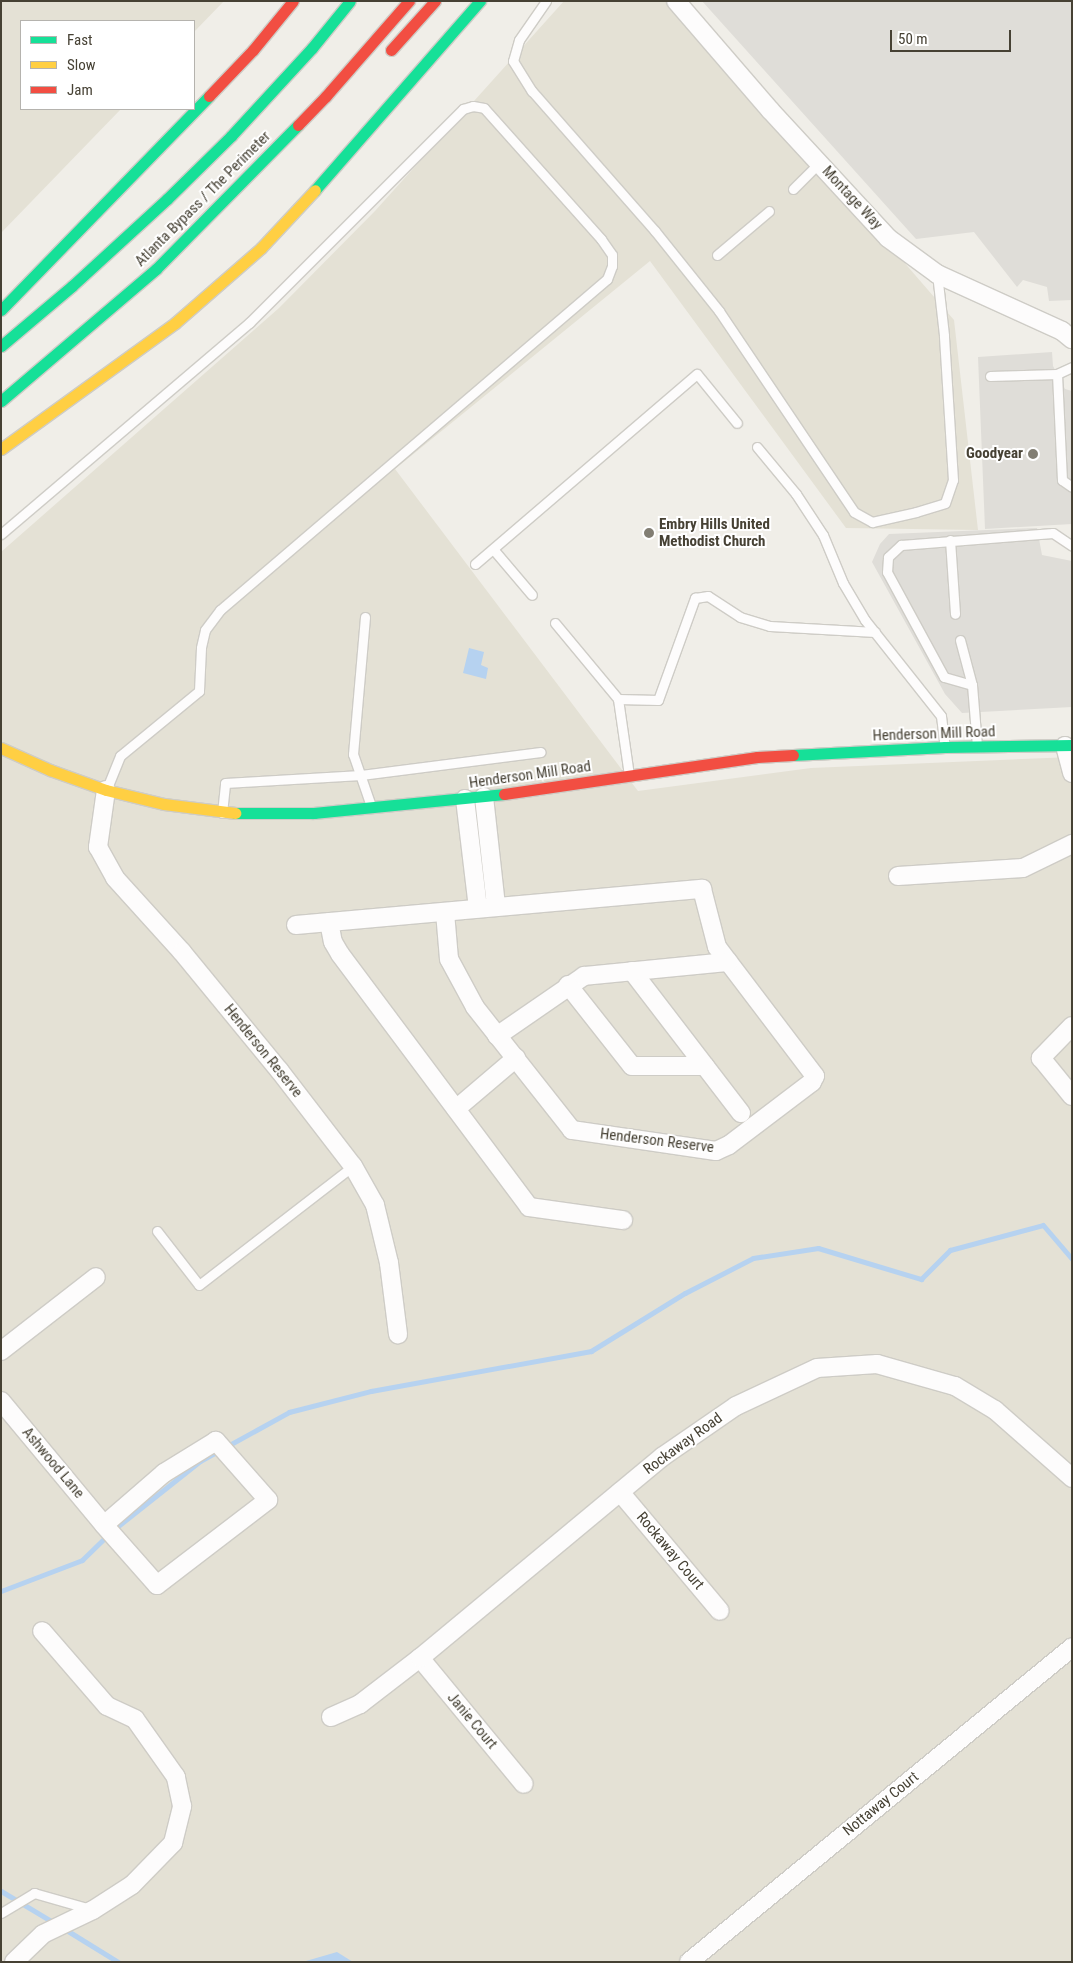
<!DOCTYPE html>
<style>
body{margin:0}
#map{position:relative;width:1073px;height:1963px;overflow:hidden;background:#f0eee8;font-family:"Roboto Condensed",sans-serif}
div>[style]{position:absolute}
.residential>*{inset:0;background:#e4e1d5}
.parking>*{inset:0;background:#dfddd8}
.water>*{inset:0;background:#b6d2f0}
.stream>*{height:5px;margin:-2.5px;padding:0 2.5px;transform-origin:2.5px;border-radius:2.5px;background:#b6d2f0}
.roads{filter:drop-shadow(1px 0 #ceccc6) drop-shadow(-1px 0 #ceccc6) drop-shadow(0 1px #ceccc6) drop-shadow(0 -1px #ceccc6)}
.lane>*{height:9px;margin:-4.5px;padding:0 4.5px;transform-origin:4.5px;border-radius:4.5px;background:#fdfcfc}
.street>*{height:18px;margin:-9px;padding:0 9px;transform-origin:9px;border-radius:9px;background:#fdfcfc}
.fast>*{height:11px;margin:-5.5px;padding:0 5.5px;transform-origin:5.5px;border-radius:5.5px;background:#16e098}
.slow>*{height:11px;margin:-5.5px;padding:0 5.5px;transform-origin:5.5px;border-radius:5.5px;background:#ffcf43}
.jam>*{height:11px;margin:-5.5px;padding:0 5.5px;transform-origin:5.5px;border-radius:5.5px;background:#f24e42}
.dots>*{width:14px;height:14px;translate:-50% -50%;box-sizing:border-box;border:2px solid #fff;border-radius:50%}
span{translate:-50% -50%;white-space:nowrap;text-align:center;line-height:1.15;-webkit-text-stroke:4px #fff;paint-order:stroke}
.street-label{font-size:15px;color:#464134}
.poi-label{font-size:15px;color:#464134;font-weight:700}
.right{translate:-100% -50%;text-align:right}
.left{translate:0 -50%;text-align:left}
.frame{position:absolute;inset:0;border:2px solid #464134;pointer-events:none}
.legend{position:absolute;left:20px;top:20px;width:175px;height:90px;box-sizing:border-box;background:#fff;border:1px solid #b5b3ae;margin:0;padding:6px 9px;list-style:none;font-size:15px;color:#464134}
.legend li{display:flex;align-items:center;gap:10px;height:25px}
.legend b{width:25px;border:1px solid #b5b3ae}
.scale{position:absolute;left:890px;top:30px;width:121px;height:22px;box-sizing:border-box;border:2px solid #464134;border-top:0;padding-left:6px;font-size:15px;line-height:18px;white-space:nowrap;color:#464134;-webkit-text-stroke:4px #fff;paint-order:stroke}
</style>
<div id="map">
<div class="residential">
<div style="clip-path:polygon(1px 1px,224px 1px,194px 32px,194px 21px,21px 21px,21px 109px,121px 109px,1px 233px)"></div>
<div style="clip-path:polygon(564px 1px,678px 1px,954px 320px,978px 530px,846px 528px,650px 261px,395px 469px,638px 791px,811px 768px,1072px 757px,1072px 1962px,1px 1962px,1px 552px,279px 308px,375px 211px)"></div>
</div>
<div class="parking">
<div style="clip-path:polygon(702px 1px,1072px 1px,1072px 300px,1049px 301px,1047px 287px,1023px 280px,1017px 287px,974px 232px,916px 239px)"></div>
<div style="clip-path:polygon(1052px 352px,1053px 366px,1065px 389px,1072px 391px,1072px 524px,985px 529px,978px 357px)"></div>
<div style="clip-path:polygon(1037px 528px,1042px 555px,1072px 561px,1072px 707px,962px 713px,945px 694px,872px 562px,880px 544px,889px 534px)"></div>
</div>
<div class="water">
<div style="clip-path:polygon(469px 648px,484px 652px,481px 665px,488px 668px,486px 679px,463px 673px)"></div>
<div style="clip-path:polygon(337px 1952px,353px 1962px,305px 1962px,306px 1961px)"></div>
</div>
<div class="stream">
<div style="left:1px;top:1591px;width:87px;rotate:-20.9deg"></div>
<div style="left:82px;top:1560px;width:43px;rotate:-44.1deg"></div>
<div style="left:113px;top:1530px;width:111px;rotate:-38.4deg"></div>
<div style="left:200px;top:1461px;width:102px;rotate:-28.8deg"></div>
<div style="left:289px;top:1412px;width:85px;rotate:-14.4deg"></div>
<div style="left:371px;top:1391px;width:224px;rotate:-10.3deg"></div>
<div style="left:591px;top:1351px;width:110px;rotate:-31.7deg"></div>
<div style="left:685px;top:1293px;width:76px;rotate:-27.2deg"></div>
<div style="left:753px;top:1258px;width:66px;rotate:-8.7deg"></div>
<div style="left:818px;top:1248px;width:108px;rotate:16.8deg"></div>
<div style="left:921px;top:1279px;width:41px;rotate:-45deg"></div>
<div style="left:950px;top:1250px;width:96px;rotate:-15deg"></div>
<div style="left:1043px;top:1225px;width:45px;rotate:49.5deg"></div>
<div style="left:1px;top:1891px;width:64px;rotate:31deg"></div>
<div style="left:63px;top:1928px;width:65px;rotate:31.7deg"></div>
</div>
<div class="roads">
<div class="lane">
<div style="left:546px;top:1px;width:47px;rotate:124.7deg"></div>
<div style="left:519px;top:40px;width:22px;rotate:106deg"></div>
<div style="left:513px;top:61px;width:36px;rotate:58deg"></div>
<div style="left:532px;top:91px;width:186px;rotate:48.7deg"></div>
<div style="left:655px;top:231px;width:102px;rotate:51.3deg"></div>
<div style="left:719px;top:311px;width:242px;rotate:56.1deg"></div>
<div style="left:854px;top:512px;width:21px;rotate:29deg"></div>
<div style="left:872px;top:522px;width:45px;rotate:-12.8deg"></div>
<div style="left:916px;top:512px;width:30px;rotate:-17deg"></div>
<div style="left:945px;top:503px;width:24px;rotate:-71deg"></div>
<div style="left:953px;top:480px;width:145px;rotate:-93.6deg"></div>
<div style="left:944px;top:335px;width:61px;rotate:-96.5deg"></div>
<div style="left:793px;top:189px;width:37px;rotate:-45deg"></div>
<div style="left:717px;top:255px;width:68px;rotate:-40.2deg"></div>
<div style="left:1072px;top:367px;width:17px;rotate:155deg"></div>
<div style="left:1057px;top:374px;width:106px;rotate:87.3deg"></div>
<div style="left:1062px;top:480px;width:12px;rotate:35deg"></div>
<div style="left:990px;top:376px;width:67px;rotate:-1.7deg"></div>
<div style="left:757px;top:447px;width:61px;rotate:50.3deg"></div>
<div style="left:796px;top:494px;width:49px;rotate:56.6deg"></div>
<div style="left:823px;top:535px;width:52px;rotate:67.4deg"></div>
<div style="left:843px;top:583px;width:43px;rotate:59.3deg"></div>
<div style="left:865px;top:620px;width:122px;rotate:51.6deg"></div>
<div style="left:941px;top:716px;width:31px;rotate:83deg"></div>
<div style="left:1px;top:534px;width:326px;rotate:-40.4deg"></div>
<div style="left:249px;top:323px;width:303px;rotate:-45deg"></div>
<div style="left:463px;top:109px;width:10px;rotate:-17deg"></div>
<div style="left:473px;top:106px;width:11px;rotate:10deg"></div>
<div style="left:484px;top:108px;width:176px;rotate:48.2deg"></div>
<div style="left:601px;top:239px;width:19px;rotate:55deg"></div>
<div style="left:612px;top:255px;width:11px;rotate:90deg"></div>
<div style="left:612px;top:266px;width:14px;rotate:111deg"></div>
<div style="left:607px;top:279px;width:509px;rotate:139.46deg"></div>
<div style="left:220px;top:610px;width:25px;rotate:127deg"></div>
<div style="left:205px;top:630px;width:18px;rotate:103deg"></div>
<div style="left:201px;top:648px;width:43px;rotate:92.7deg"></div>
<div style="left:199px;top:691px;width:102px;rotate:140.6deg"></div>
<div style="left:120px;top:756px;width:37px;rotate:112deg"></div>
<div style="left:950px;top:540px;width:74px;rotate:86.1deg"></div>
<div style="left:493px;top:549px;width:60px;rotate:49.7deg"></div>
<div style="left:475px;top:564px;width:292px;rotate:-40.6deg"></div>
<div style="left:697px;top:374px;width:63px;rotate:50.8deg"></div>
<div style="left:365px;top:617px;width:138px;rotate:95deg"></div>
<div style="left:353px;top:754px;width:55px;rotate:70.9deg"></div>
<div style="left:555px;top:623px;width:99px;rotate:50.3deg"></div>
<div style="left:618px;top:699px;width:77px;rotate:81.8deg"></div>
<div style="left:960px;top:640px;width:47px;rotate:75.1deg"></div>
<div style="left:972px;top:685px;width:61px;rotate:85.3deg"></div>
<div style="left:972px;top:685px;width:29px;rotate:-164deg"></div>
<div style="left:944px;top:677px;width:119px;rotate:-118.5deg"></div>
<div style="left:887px;top:572px;width:15px;rotate:-86deg"></div>
<div style="left:888px;top:557px;width:18px;rotate:-43deg"></div>
<div style="left:901px;top:545px;width:152px;rotate:-4.5deg"></div>
<div style="left:1053px;top:533px;width:23px;rotate:34deg"></div>
<div style="left:618px;top:699px;width:40px;rotate:1.4deg"></div>
<div style="left:658px;top:700px;width:109px;rotate:-70.1deg"></div>
<div style="left:695px;top:598px;width:13px;rotate:-9deg"></div>
<div style="left:708px;top:596px;width:38px;rotate:33deg"></div>
<div style="left:740px;top:617px;width:31px;rotate:17deg"></div>
<div style="left:770px;top:626px;width:105px;rotate:3.3deg"></div>
<div style="left:222px;top:813px;width:30px;rotate:-84deg"></div>
<div style="left:225px;top:783px;width:136px;rotate:-3.4deg"></div>
<div style="left:361px;top:775px;width:181px;rotate:-7.3deg"></div>
<div style="left:157px;top:1231px;width:68px;rotate:52.1deg"></div>
<div style="left:199px;top:1285px;width:195px;rotate:-37.7deg"></div>
<div style="left:1px;top:1913px;width:39px;rotate:-31deg"></div>
<div style="left:34px;top:1893px;width:58px;rotate:15.9deg"></div>
</div>
<div class="street">
<div style="left:676px;top:1px;width:144px;rotate:49.2deg"></div>
<div style="left:770px;top:110px;width:174px;rotate:47.3deg"></div>
<div style="left:888px;top:238px;width:61px;rotate:36.3deg"></div>
<div style="left:937px;top:274px;width:137px;rotate:24.5deg"></div>
<div style="left:1062px;top:331px;width:13px;rotate:39deg"></div>
<div style="left:1065px;top:746px;width:28px;rotate:75deg"></div>
<div style="left:106px;top:790px;width:58px;rotate:98deg"></div>
<div style="left:98px;top:847px;width:35px;rotate:61deg"></div>
<div style="left:115px;top:878px;width:100px;rotate:47.8deg"></div>
<div style="left:182px;top:952px;width:153px;rotate:50.6deg"></div>
<div style="left:279px;top:1070px;width:121px;rotate:52.4deg"></div>
<div style="left:353px;top:1166px;width:45px;rotate:60.6deg"></div>
<div style="left:375px;top:1205px;width:60px;rotate:76.4deg"></div>
<div style="left:389px;top:1263px;width:72px;rotate:82.8deg"></div>
<div style="left:484px;top:797px;width:110px;rotate:83.7deg"></div>
<div style="left:465px;top:799px;width:110px;rotate:83.2deg"></div>
<div style="left:898px;top:876px;width:125px;rotate:-3.7deg"></div>
<div style="left:1023px;top:868px;width:55px;rotate:-26.1deg"></div>
<div style="left:329px;top:922px;width:20px;rotate:79deg"></div>
<div style="left:333px;top:942px;width:14px;rotate:60deg"></div>
<div style="left:340px;top:954px;width:316px;rotate:53.2deg"></div>
<div style="left:529px;top:1207px;width:95px;rotate:7.9deg"></div>
<div style="left:296px;top:925px;width:408px;rotate:-5.1deg"></div>
<div style="left:702px;top:889px;width:60px;rotate:75.5deg"></div>
<div style="left:717px;top:947px;width:162px;rotate:52.8deg"></div>
<div style="left:815px;top:1076px;width:7px;rotate:117deg"></div>
<div style="left:812px;top:1082px;width:104px;rotate:142.8deg"></div>
<div style="left:729px;top:1145px;width:14px;rotate:155deg"></div>
<div style="left:716px;top:1151px;width:146px;rotate:-171.7deg"></div>
<div style="left:572px;top:1130px;width:157px;rotate:-128.3deg"></div>
<div style="left:475px;top:1007px;width:55px;rotate:-118.4deg"></div>
<div style="left:449px;top:959px;width:47px;rotate:-94.9deg"></div>
<div style="left:632px;top:971px;width:179px;rotate:52.5deg"></div>
<div style="left:568px;top:985px;width:103px;rotate:51.7deg"></div>
<div style="left:632px;top:1066px;width:73px"></div>
<div style="left:1072px;top:1026px;width:45px;rotate:134.1deg"></div>
<div style="left:1041px;top:1058px;width:49px;rotate:50.8deg"></div>
<div style="left:497px;top:1036px;width:106px;rotate:-34.6deg"></div>
<div style="left:584px;top:976px;width:145px;rotate:-5.6deg"></div>
<div style="left:456px;top:1109px;width:79px;rotate:-40.4deg"></div>
<div style="left:1px;top:1351px;width:120px;rotate:-37.9deg"></div>
<div style="left:1px;top:1401px;width:161px;rotate:50.3deg"></div>
<div style="left:104px;top:1525px;width:80px;rotate:48.5deg"></div>
<div style="left:157px;top:1585px;width:140px;rotate:-37.4deg"></div>
<div style="left:268px;top:1500px;width:79px;rotate:-131.4deg"></div>
<div style="left:216px;top:1441px;width:61px;rotate:148.4deg"></div>
<div style="left:164px;top:1473px;width:79px;rotate:139.1deg"></div>
<div style="left:620px;top:1492px;width:155px;rotate:50deg"></div>
<div style="left:420px;top:1658px;width:163px;rotate:50.5deg"></div>
<div style="left:331px;top:1717px;width:32px;rotate:-24deg"></div>
<div style="left:360px;top:1704px;width:76px;rotate:-37.5deg"></div>
<div style="left:420px;top:1658px;width:315px;rotate:-39.7deg"></div>
<div style="left:662px;top:1457px;width:90px;rotate:-34.6deg"></div>
<div style="left:736px;top:1406px;width:89px;rotate:-25.1deg"></div>
<div style="left:817px;top:1368px;width:60px;rotate:-3.8deg"></div>
<div style="left:877px;top:1364px;width:81px;rotate:15.8deg"></div>
<div style="left:955px;top:1386px;width:47px;rotate:31deg"></div>
<div style="left:995px;top:1410px;width:103px;rotate:41.4deg"></div>
<div style="left:14px;top:1962px;width:40px;rotate:-44deg"></div>
<div style="left:43px;top:1934px;width:55px;rotate:-25.6deg"></div>
<div style="left:93px;top:1910px;width:46px;rotate:-32.7deg"></div>
<div style="left:132px;top:1885px;width:59px;rotate:-45.7deg"></div>
<div style="left:173px;top:1843px;width:38px;rotate:-76deg"></div>
<div style="left:182px;top:1806px;width:30px;rotate:-102deg"></div>
<div style="left:176px;top:1777px;width:71px;rotate:-125.3deg"></div>
<div style="left:135px;top:1719px;width:31px;rotate:-155deg"></div>
<div style="left:107px;top:1706px;width:99px;rotate:-130.9deg"></div>
<div style="left:689px;top:1962px;width:496px;rotate:-39.4deg"></div>
</div>
<div class="fast">
<div style="left:315px;top:190px;width:251px;rotate:-48.9deg"></div>
<div style="left:1px;top:310px;width:298px;rotate:-45.8deg"></div>
<div style="left:1px;top:346px;width:93px;rotate:-40.2deg"></div>
<div style="left:72px;top:286px;width:129px;rotate:-42.5deg"></div>
<div style="left:167px;top:199px;width:90px;rotate:-44.5deg"></div>
<div style="left:231px;top:136px;width:120px;rotate:-47.4deg"></div>
<div style="left:312px;top:48px;width:60px;rotate:-51deg"></div>
<div style="left:1px;top:401px;width:204px;rotate:-40.4deg"></div>
<div style="left:156px;top:269px;width:202px;rotate:-45.4deg"></div>
<div style="left:793px;top:755px;width:152px;rotate:-3deg"></div>
<div style="left:945px;top:747px;width:127px;rotate:-0.9deg"></div>
<div style="left:235px;top:813px;width:79px"></div>
<div style="left:314px;top:813px;width:191px;rotate:-5.7deg"></div>
</div>
<div class="slow">
<div style="left:1px;top:449px;width:215px;rotate:-35.9deg"></div>
<div style="left:175px;top:323px;width:114px;rotate:-41.1deg"></div>
<div style="left:261px;top:248px;width:79px;rotate:-47deg"></div>
<div style="left:1px;top:748px;width:54px;rotate:24.2deg"></div>
<div style="left:50px;top:770px;width:59px;rotate:19.7deg"></div>
<div style="left:106px;top:790px;width:60px;rotate:13.6deg"></div>
<div style="left:164px;top:804px;width:72px;rotate:7.2deg"></div>
</div>
<div class="jam">
<div style="left:391px;top:50px;width:66px;rotate:-48.1deg"></div>
<div style="left:209px;top:96px;width:64px;rotate:-46.3deg"></div>
<div style="left:253px;top:50px;width:63px;rotate:-50.8deg"></div>
<div style="left:298px;top:125px;width:40px;rotate:-46deg"></div>
<div style="left:326px;top:96px;width:126px;rotate:-48.9deg"></div>
<div style="left:504px;top:794px;width:256px;rotate:-8.3deg"></div>
<div style="left:757px;top:757px;width:36px;rotate:-3deg"></div>
</div>
</div>
<div class="dots">
<div style="left:1033px;top:454px;background:#827e73"></div>
<div style="left:649px;top:533px;background:#827e73"></div>
</div>
<div class="street-label">
<span style="left:852px;top:198px;rotate:47deg">Montage Way</span>
<span style="left:203px;top:199px;rotate:-45deg">Atlanta Bypass / The Perimeter</span>
<span style="left:934px;top:734px;rotate:-2deg">Henderson Mill Road</span>
<span style="left:530px;top:775px;rotate:-8deg">Henderson Mill Road</span>
<span style="left:263px;top:1051px;rotate:51deg">Henderson Reserve</span>
<span style="left:657px;top:1141px;rotate:7deg">Henderson Reserve</span>
<span style="left:683px;top:1444px;rotate:-36deg">Rockaway Road</span>
<span style="left:53px;top:1463px;rotate:50deg">Ashwood Lane</span>
<span style="left:670px;top:1551px;rotate:50deg">Rockaway Court</span>
<span style="left:472px;top:1721px;rotate:50deg">Janie Court</span>
<span style="left:881px;top:1804px;rotate:-39deg">Nottaway Court</span>
</div>
<div class="poi-label">
<span class="right" style="left:1023px;top:454px">Goodyear</span>
<span class="left" style="left:659px;top:533px">Embry Hills United<br>Methodist Church</span>
</div>
<div class="frame"></div>
<ul class="legend">
<li><b style="height:6px;background:#16e098"></b>Fast</li>
<li><b style="height:6px;background:#ffcf43"></b>Slow</li>
<li><b style="height:6px;background:#f24e42"></b>Jam</li>
</ul>
<div class="scale">50 m</div>
</div>
